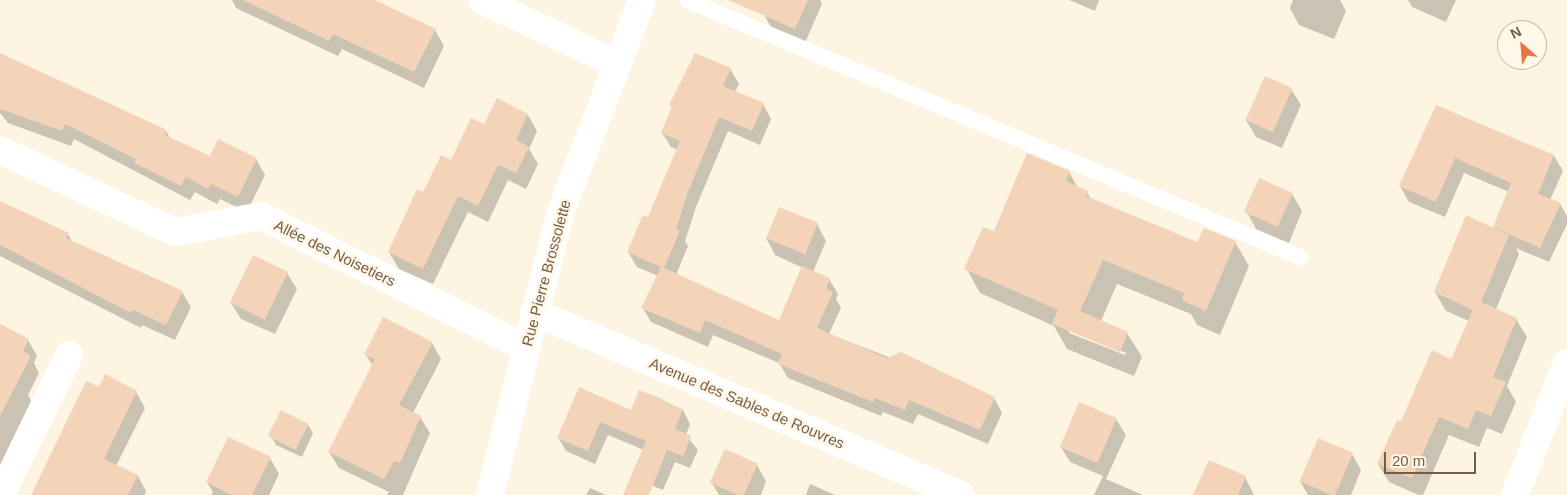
<!DOCTYPE html>
<meta charset="utf-8">
<style>
body{margin:0}
#map{position:relative;width:1567px;height:495px;overflow:hidden;background:#fdf4e2;font-family:Helvetica,sans-serif}
div>[style]{position:absolute}
.shadow>*{inset:0;background:#0003}
.building>*{inset:0;background:#f4d4b8;transform-origin:0 0}
.lane>*{height:16px;margin:-8px;padding:0 8px;transform-origin:8px;border-radius:8px;background:#fff}
.street>*{height:28px;margin:-14px;padding:0 14px;transform-origin:14px;border-radius:14px;background:#fff}
.secondary>*{height:28px;margin:-14px;padding:0 14px;transform-origin:14px;border-radius:14px;background:#fff}
span{translate:-50% -50%;white-space:nowrap;text-align:center;line-height:1.15;-webkit-text-stroke:5px #fff8e9;paint-order:stroke}
.street-label{font-size:15px;color:#765b47}
.north{position:absolute;left:1497px;top:20px;width:50px;height:50px;box-sizing:border-box;background:#fff8e9;border:1px solid #c8b9a8;border-radius:50%;rotate:333deg;font-size:14px;font-weight:700;line-height:20px;text-align:center;color:#765b47}
.north::after{content:'';display:block;margin:auto;width:18px;height:22px;background:#ed7341;clip-path:polygon(50% 0,100% 100%,50% 72%,0 100%)}
.scale{position:absolute;left:1384px;top:452px;width:92px;height:22px;box-sizing:border-box;border:2px solid #765b47;border-top:0;padding-left:6px;font-size:15px;line-height:18px;white-space:nowrap;color:#765b47;-webkit-text-stroke:4px #fff8e9;paint-order:stroke}
</style>
<div id="map">
<div class="shadow">
<div style="clip-path:polygon(232px 0,366px 0,435px 30px,444px 46px,424px 88px,342px 49px,338px 56px,236px 8px)"></div>
<div style="clip-path:polygon(771px 0,820px 0,822px 4px,804px 45px,774px 32px,764px 15px)"></div>
<div style="clip-path:polygon(1069px 0,1099px 0,1095px 11px)"></div>
<div style="clip-path:polygon(1293px 0,1340px 0,1346px 11px,1334px 39px,1299px 25px,1290px 8px)"></div>
<div style="clip-path:polygon(1408px 0,1456px 0,1446px 22px,1412px 7px)"></div>
<div style="clip-path:polygon(0 54px,166px 131px,170px 138px,211px 157px,256px 159px,265px 175px,247px 212px,220px 199px,217px 204px,195px 192px,190px 200px,74px 139px,71px 146px,8px 123px,0 113px)"></div>
<div style="clip-path:polygon(730px 69px,739px 84px,735px 92px,763px 104px,771px 119px,760px 145px,728px 131px,696px 207px,685px 241px,688px 246px,676px 275px,780px 322px,803px 268px,775px 255px,766px 238px,817px 224px,826px 241px,813px 272px,829px 279px,838px 294px,836px 299px,841px 308px,829px 334px,994px 398px,1002px 413px,988px 444px,918px 414px,913px 424px,883px 412px,881px 416px,788px 378px,779px 363px,713px 335px,708px 347px,651px 322px,643px 308px,658px 276px,637px 267px,628px 252px,648px 218px,678px 150px,671px 147px,662px 133px,673px 109px,671px 105px)"></div>
<div style="clip-path:polygon(1291px 89px,1301px 105px,1282px 148px,1256px 137px,1246px 120px)"></div>
<div style="clip-path:polygon(1437px 106px,1554px 156px,1563px 171px,1550px 200px,1560px 204px,1567px 216px,1567px 224px,1549px 262px,1516px 248px,1519px 254px,1496px 309px,1516px 319px,1527px 337px,1507px 386px,1516px 402px,1502px 434px,1487px 428px,1479px 447px,1449px 435px,1423px 495px,1419px 495px,1389px 482px,1378px 464px,1402px 423px,1452px 360px,1469px 321px,1446px 311px,1435px 292px,1496px 230px,1494px 227px,1509px 192px,1464px 173px,1445px 217px,1409px 202px,1400px 186px)"></div>
<div style="clip-path:polygon(528px 115px,537px 131px,529px 149px,538px 164px,526px 189px,508px 180px,488px 222px,468px 212px,433px 284px,399px 269px,389px 252px,423px 193px,485px 126px)"></div>
<div style="clip-path:polygon(evenodd,1069px 172px,1078px 188px,1087px 192px,1091px 199px,1198px 244px,1235px 242px,1249px 266px,1220px 335px,1197px 325px,1191px 314px,1117px 284px,1101px 321px,1127px 333px,1142px 357px,1134px 376px,1067px 349px,1054px 326px,980px 293px,966px 268px,994px 233px,1069px 172px,1069px 330px,1126px 353px,1125px 355px,1069px 333px,1069px 330px)"></div>
<div style="clip-path:polygon(1292px 194px,1302px 211px,1289px 243px,1256px 229px,1247px 212px)"></div>
<div style="clip-path:polygon(0 202px,68px 234px,72px 242px,182px 292px,191px 307px,175px 340px,142px 325px,141px 328px,0 256px)"></div>
<div style="clip-path:polygon(287px 273px,297px 289px,275px 334px,241px 319px,231px 303px)"></div>
<div style="clip-path:polygon(0 326px,28px 340px,37px 356px,34px 363px,39px 373px,28px 395px,32px 402px,0 469px)"></div>
<div style="clip-path:polygon(432px 343px,441px 359px,413px 413px,420px 417px,430px 433px,403px 495px,387px 495px,389px 492px,339px 468px,329px 452px,373px 366px,366px 355px)"></div>
<div style="clip-path:polygon(99px 388px,136px 392px,145px 408px,116px 466px,138px 476px,146px 491px,145px 495px,39px 495px)"></div>
<div style="clip-path:polygon(580px 389px,631px 411px,662px 400px,683px 410px,690px 424px,686px 435px,698px 450px,690px 468px,675px 462px,663px 490px,643px 482px,644px 450px,608px 435px,595px 464px,566px 451px,558px 437px)"></div>
<div style="clip-path:polygon(1080px 404px,1116px 419px,1126px 435px,1106px 479px,1143px 495px,1094px 495px,1103px 476px,1070px 462px,1061px 447px)"></div>
<div style="clip-path:polygon(308px 425px,313px 433px,302px 457px,276px 445px,271px 436px)"></div>
<div style="clip-path:polygon(1352px 454px,1361px 470px,1351px 495px,1308px 495px,1300px 481px)"></div>
<div style="clip-path:polygon(270px 458px,279px 474px,269px 495px,211px 495px,213px 492px,207px 482px)"></div>
<div style="clip-path:polygon(757px 465px,766px 481px,761px 495px,719px 495px,712px 483px)"></div>
<div style="clip-path:polygon(1245px 477px,1254px 495px,1194px 495px)"></div>
<div style="clip-path:polygon(810px 484px,835px 495px,806px 495px)"></div>
<div style="clip-path:polygon(590px 488px,606px 495px,586px 495px)"></div>
</div>
<div class="building">
<div style="clip-path:polygon(243px 0,375px 0,436px 29px,414px 72px,333px 34px,329px 41px)"></div>
<div style="clip-path:polygon(728px 0,808px 0,795px 29px)"></div>
<div style="clip-path:polygon(0 53px,167px 130px,165px 135px,210px 156px,218px 139px,257px 158px,238px 197px,211px 184px,208px 189px,186px 177px,181px 186px,134px 163px,136px 159px,65px 124px,62px 131px,0 109px)"></div>
<div style="clip-path:polygon(695px 53px,731px 68px,723px 86px,764px 103px,752px 131px,719px 117px,688px 192px,676px 229px,680px 231px,664px 268px,779px 320px,802px 266px,830px 278px,826px 289px,833px 292px,817px 328px,886px 358px,901px 352px,995px 397px,980px 430px,909px 400px,905px 410px,875px 398px,873px 402px,778px 364px,782px 354px,705px 320px,700px 333px,641px 308px,661px 267px,627px 252px,643px 215px,648px 217px,680px 141px,661px 133px,672px 106px,669px 105px)"></div>
<div style="left:1265px;top:76px;width:30px;height:48px;rotate:24deg"></div>
<div style="clip-path:polygon(497px 98px,528px 114px,516px 140px,529px 147px,516px 173px,498px 165px,478px 206px,458px 196px,423px 269px,388px 252px,417px 189px,423px 192px,441px 155px,451px 160px,471px 118px,484px 124px)"></div>
<div style="clip-path:polygon(1436px 105px,1554px 155px,1538px 194px,1561px 203px,1540px 248px,1493px 227px,1511px 183px,1455px 158px,1436px 202px,1399px 186px)"></div>
<div style="clip-path:polygon(1027px 153px,1070px 171px,1066px 181px,1088px 191px,1086px 196px,1197px 242px,1204px 228px,1236px 241px,1206px 311px,1182px 300px,1184px 293px,1103px 260px,1080px 311px,1128px 332px,1120px 352px,1052px 324px,1058px 310px,964px 269px,983px 227px,994px 231px)"></div>
<div style="left:1259px;top:178px;width:37px;height:37px;rotate:24deg"></div>
<div style="clip-path:polygon(0 201px,69px 233px,66px 238px,183px 291px,166px 325px,133px 310px,131px 313px,0 245px)"></div>
<div style="left:779px;top:207px;width:42px;height:34px;rotate:22deg"></div>
<div style="clip-path:polygon(1466px 215px,1509px 235px,1481px 302px,1517px 318px,1493px 377px,1506px 382px,1491px 416px,1476px 410px,1468px 429px,1439px 417px,1412px 478px,1377px 464px,1397px 420px,1401px 421px,1432px 350px,1451px 359px,1473px 310px,1434px 292px)"></div>
<div style="left:253px;top:255px;width:39px;height:53px;rotate:26deg"></div>
<div style="clip-path:polygon(383px 317px,433px 342px,399px 405px,421px 416px,400px 463px,394px 461px,384px 479px,328px 452px,375px 359px,364px 355px)"></div>
<div style="clip-path:polygon(0 324px,29px 339px,23px 351px,31px 356px,0 416px)"></div>
<div style="clip-path:polygon(105px 374px,137px 391px,104px 459px,138px 475px,128px 495px,31px 495px,86px 381px,99px 387px)"></div>
<div style="clip-path:polygon(579px 387px,631px 410px,639px 390px,663px 399px,654px 420px,662px 401px,683px 409px,675px 429px,691px 436px,683px 456px,667px 450px,649px 495px,623px 495px,646px 441px,600px 422px,588px 451px,557px 438px)"></div>
<div style="left:1079px;top:402px;width:41px;height:49px;rotate:23deg"></div>
<div style="left:281px;top:410px;width:31px;height:29px;rotate:27deg"></div>
<div style="clip-path:polygon(228px 437px,271px 457px,252px 495px,232px 495px,206px 482px)"></div>
<div style="left:1318px;top:438px;width:38px;height:47px;rotate:23deg"></div>
<div style="left:725px;top:449px;width:36px;height:37px;rotate:24deg"></div>
<div style="clip-path:polygon(1209px 460px,1246px 476px,1238px 495px,1193px 495px)"></div>
</div>
<div class="lane">
<div style="left:687px;top:0;width:665px;rotate:22.75deg"></div>
</div>
<div class="street">
<div style="left:482px;top:0;width:149px;rotate:25.4deg"></div>
<div style="left:0;top:150px;width:193px;rotate:25.1deg"></div>
<div style="left:175px;top:232px;width:87px;rotate:-10.5deg"></div>
<div style="left:261px;top:216px;width:296px;rotate:26.5deg"></div>
<div style="left:534px;top:312px;width:464px;rotate:23.2deg"></div>
<div style="left:1px;top:495px;width:156px;rotate:-64.1deg"></div>
<div style="left:1515px;top:495px;width:142px;rotate:-68.5deg"></div>
</div>
<div class="secondary">
<div style="left:490px;top:495px;width:290px;rotate:-76deg"></div>
<div style="left:560px;top:214px;width:229px;rotate:-69deg"></div>
</div>
<div class="street-label">
<span style="left:335px;top:253px;rotate:26deg">Allée des Noisetiers</span>
<span style="left:546px;top:273px;rotate:-75deg">Rue Pierre Brossolette</span>
<span style="left:747px;top:403px;rotate:23deg">Avenue des Sables de Rouvres</span>
</div>
<div class="north">N</div>
<div class="scale">20 m</div>
</div>
